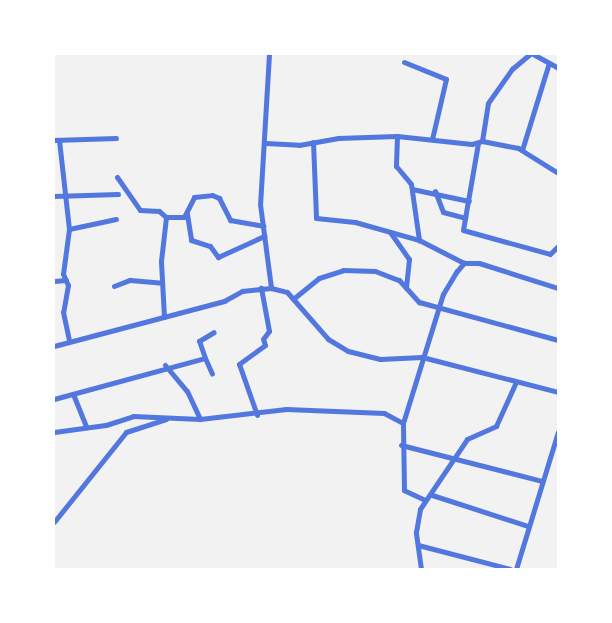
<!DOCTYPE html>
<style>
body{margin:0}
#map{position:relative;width:612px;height:623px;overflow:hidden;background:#f2f2f2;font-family:"Public Sans",sans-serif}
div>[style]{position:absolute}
.minor>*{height:5px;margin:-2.5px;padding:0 2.5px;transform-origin:2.5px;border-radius:2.5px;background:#5277de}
span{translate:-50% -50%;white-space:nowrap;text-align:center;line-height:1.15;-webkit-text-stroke:4.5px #fff;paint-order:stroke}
.frame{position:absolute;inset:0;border:55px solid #fff;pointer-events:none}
</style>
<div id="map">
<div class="minor">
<div style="left:269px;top:54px;width:150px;rotate:93.4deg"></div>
<div style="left:260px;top:204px;width:85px;rotate:82.5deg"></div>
<div style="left:271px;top:288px;width:16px;rotate:14deg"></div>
<div style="left:287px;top:292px;width:62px;rotate:48.9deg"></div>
<div style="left:328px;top:339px;width:23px;rotate:31deg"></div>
<div style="left:348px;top:351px;width:33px;rotate:14deg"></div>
<div style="left:380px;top:359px;width:42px;rotate:-2.7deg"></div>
<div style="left:422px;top:357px;width:140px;rotate:14.4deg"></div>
<div style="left:533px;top:54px;width:29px;rotate:29deg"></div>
<div style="left:404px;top:62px;width:45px;rotate:22deg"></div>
<div style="left:446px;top:79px;width:62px;rotate:103.1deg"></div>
<div style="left:397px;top:136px;width:30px;rotate:92deg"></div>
<div style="left:396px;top:166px;width:23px;rotate:50deg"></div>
<div style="left:411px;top:184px;width:57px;rotate:81.9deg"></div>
<div style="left:54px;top:140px;width:62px;rotate:-1.8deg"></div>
<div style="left:59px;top:140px;width:90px;rotate:83.6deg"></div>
<div style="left:69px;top:229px;width:45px;rotate:97.6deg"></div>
<div style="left:63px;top:274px;width:12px;rotate:66deg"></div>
<div style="left:68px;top:285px;width:27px;rotate:100deg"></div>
<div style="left:63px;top:312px;width:30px;rotate:78deg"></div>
<div style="left:482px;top:141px;width:38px;rotate:-81deg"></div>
<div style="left:488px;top:103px;width:42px;rotate:-54.8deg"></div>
<div style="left:512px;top:69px;width:23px;rotate:-40deg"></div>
<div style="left:313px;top:142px;width:76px;rotate:87.7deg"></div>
<div style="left:316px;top:218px;width:39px;rotate:6deg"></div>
<div style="left:355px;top:222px;width:66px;rotate:15.7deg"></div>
<div style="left:419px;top:240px;width:51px;rotate:27.1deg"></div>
<div style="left:265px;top:143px;width:34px;rotate:3deg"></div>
<div style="left:299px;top:145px;width:40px;rotate:-10deg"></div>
<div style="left:338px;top:138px;width:59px;rotate:-1.9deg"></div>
<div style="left:397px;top:136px;width:75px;rotate:6.1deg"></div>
<div style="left:472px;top:144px;width:10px;rotate:-17deg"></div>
<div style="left:482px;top:141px;width:37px;rotate:11deg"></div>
<div style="left:518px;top:148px;width:47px;rotate:32deg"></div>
<div style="left:478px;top:143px;width:88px;rotate:99.8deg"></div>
<div style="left:463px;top:230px;width:90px;rotate:15.4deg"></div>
<div style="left:550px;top:254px;width:11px;rotate:-45deg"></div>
<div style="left:522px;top:150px;width:91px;rotate:-72.8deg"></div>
<div style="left:117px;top:177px;width:40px;rotate:55.1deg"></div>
<div style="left:140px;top:210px;width:19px;rotate:3deg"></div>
<div style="left:159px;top:211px;width:9px;rotate:41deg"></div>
<div style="left:412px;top:189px;width:58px;rotate:11.9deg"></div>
<div style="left:435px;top:191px;width:22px;rotate:69deg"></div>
<div style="left:443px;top:212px;width:23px;rotate:15deg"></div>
<div style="left:54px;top:196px;width:64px;rotate:-1.8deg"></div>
<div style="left:187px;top:214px;width:26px;rotate:81deg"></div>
<div style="left:191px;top:240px;width:20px;rotate:18deg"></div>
<div style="left:210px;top:246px;width:14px;rotate:54deg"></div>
<div style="left:218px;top:257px;width:51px;rotate:-24.5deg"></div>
<div style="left:69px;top:229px;width:48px;rotate:-12deg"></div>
<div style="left:390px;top:232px;width:33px;rotate:55deg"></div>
<div style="left:409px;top:259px;width:29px;rotate:96deg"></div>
<div style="left:54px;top:281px;width:12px;rotate:-5deg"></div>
<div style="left:114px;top:286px;width:17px;rotate:-21deg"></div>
<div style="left:130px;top:280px;width:32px;rotate:5deg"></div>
<div style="left:293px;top:299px;width:33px;rotate:-39deg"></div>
<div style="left:319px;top:278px;width:25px;rotate:-18deg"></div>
<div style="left:343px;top:270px;width:32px;rotate:2deg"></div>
<div style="left:375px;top:271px;width:26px;rotate:21deg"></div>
<div style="left:399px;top:280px;width:30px;rotate:48deg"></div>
<div style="left:419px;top:302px;width:144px;rotate:15.3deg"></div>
<div style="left:164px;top:317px;width:56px;rotate:-93.1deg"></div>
<div style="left:161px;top:261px;width:44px;rotate:-83.5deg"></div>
<div style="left:166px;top:217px;width:18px"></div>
<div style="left:184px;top:217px;width:22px;rotate:-63deg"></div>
<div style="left:194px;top:197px;width:18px;rotate:-6deg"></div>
<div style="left:212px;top:195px;width:8px;rotate:23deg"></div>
<div style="left:219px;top:198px;width:25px;rotate:63deg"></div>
<div style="left:230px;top:220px;width:34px;rotate:10deg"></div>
<div style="left:54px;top:346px;width:176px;rotate:-14.8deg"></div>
<div style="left:224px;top:301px;width:21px;rotate:-29deg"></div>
<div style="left:242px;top:291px;width:29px;rotate:-6deg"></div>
<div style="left:205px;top:358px;width:18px;rotate:-109deg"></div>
<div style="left:199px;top:341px;width:17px;rotate:-31deg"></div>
<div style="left:165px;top:365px;width:34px;rotate:50deg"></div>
<div style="left:187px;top:391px;width:31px;rotate:65deg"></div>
<div style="left:73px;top:394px;width:35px;rotate:68deg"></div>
<div style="left:54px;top:399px;width:156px;rotate:-15.2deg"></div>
<div style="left:205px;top:358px;width:17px;rotate:66deg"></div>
<div style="left:257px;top:415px;width:54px;rotate:-109.4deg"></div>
<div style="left:239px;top:364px;width:32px;rotate:-36deg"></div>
<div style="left:265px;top:345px;width:6px;rotate:-108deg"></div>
<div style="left:263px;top:339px;width:10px;rotate:-53deg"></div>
<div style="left:269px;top:331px;width:44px;rotate:-100.5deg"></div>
<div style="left:54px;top:432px;width:52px;rotate:-7.7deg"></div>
<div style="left:106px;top:425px;width:28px;rotate:-18deg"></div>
<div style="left:133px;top:416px;width:67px;rotate:2.6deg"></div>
<div style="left:200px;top:419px;width:87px;rotate:-6.6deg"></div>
<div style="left:286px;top:409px;width:98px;rotate:2.3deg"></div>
<div style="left:384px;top:413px;width:21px;rotate:28deg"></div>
<div style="left:401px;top:445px;width:146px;rotate:14.3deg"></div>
<div style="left:432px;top:495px;width:101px;rotate:17.9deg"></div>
<div style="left:425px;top:500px;width:23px;rotate:-155deg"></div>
<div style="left:404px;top:490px;width:67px;rotate:-90.9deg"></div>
<div style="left:403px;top:423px;width:135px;rotate:-72.8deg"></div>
<div style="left:443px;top:294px;width:27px;rotate:-59deg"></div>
<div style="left:457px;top:271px;width:11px;rotate:-49deg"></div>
<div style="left:464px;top:263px;width:15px"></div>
<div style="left:479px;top:263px;width:83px;rotate:17.6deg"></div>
<div style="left:54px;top:522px;width:115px;rotate:-51.3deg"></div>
<div style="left:126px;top:432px;width:42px;rotate:-18deg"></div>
<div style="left:418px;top:545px;width:95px;rotate:14.6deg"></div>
<div style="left:421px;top:569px;width:37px;rotate:-98deg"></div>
<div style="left:416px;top:532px;width:23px;rotate:-80deg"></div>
<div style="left:420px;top:509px;width:84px;rotate:-56.1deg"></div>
<div style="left:467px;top:439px;width:32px;rotate:-24deg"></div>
<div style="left:496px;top:426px;width:48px;rotate:-65.6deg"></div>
<div style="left:516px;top:569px;width:143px;rotate:-73deg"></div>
</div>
<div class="frame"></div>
</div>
